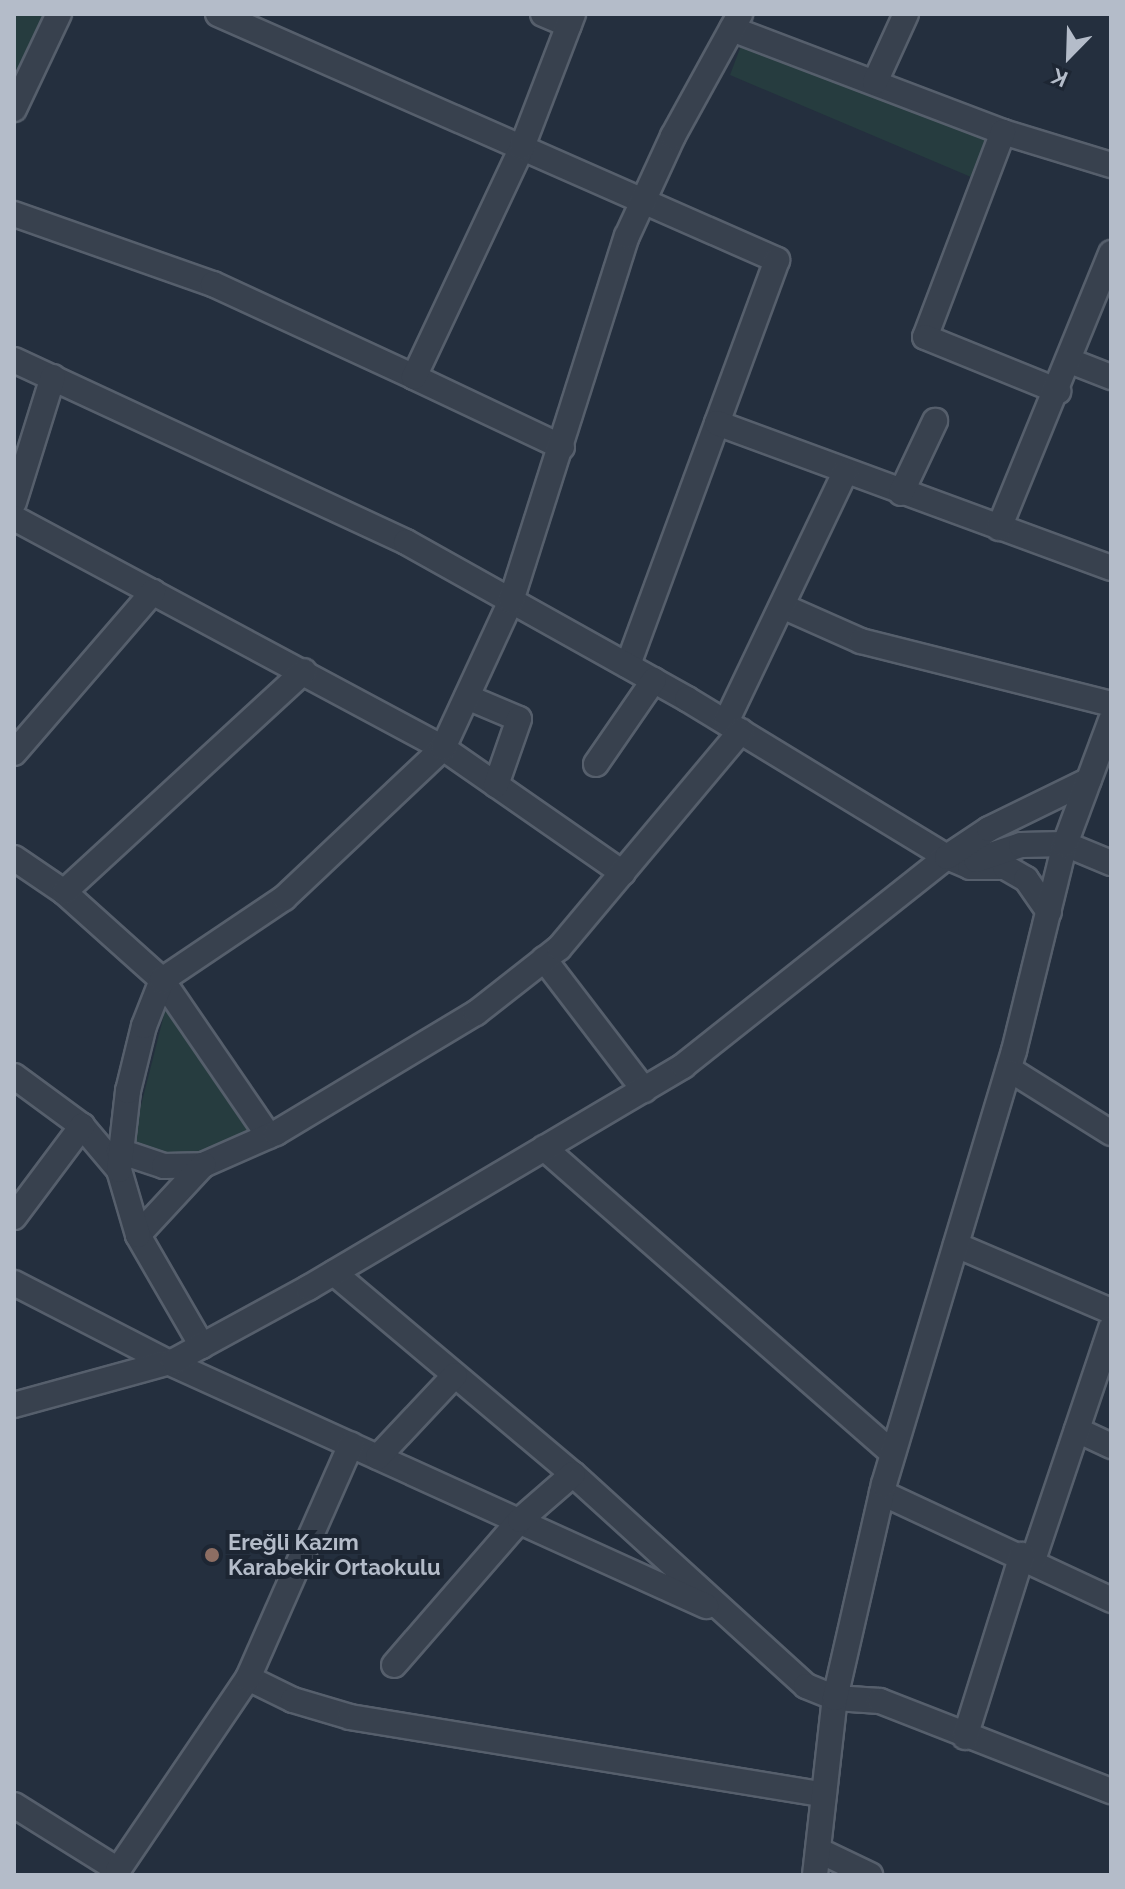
<!DOCTYPE html>
<meta charset="utf-8">
<style>
body{margin:0}
#map{position:relative;width:1125px;height:1889px;overflow:hidden;background:#242f3e;font-family:Raleway,sans-serif}
div>[style]{position:absolute}
.green>*{inset:0;background:#263c3f}
.roads{filter:drop-shadow(2px 0 #565f6c) drop-shadow(-2px 0 #565f6c) drop-shadow(0 2px #565f6c) drop-shadow(0 -2px #565f6c)}
.minor>*{height:24px;margin:-12px;padding:0 12px;transform-origin:12px;border-radius:12px;background:#38414e}
.dots>*{width:22px;height:22px;translate:-50% -50%;box-sizing:border-box;border:4px solid #1d2633;border-radius:50%}
span{translate:-50% -50%;white-space:nowrap;text-align:center;line-height:1.15;-webkit-text-stroke:8px #1d2633;paint-order:stroke}
.poi-label{font-size:22px;color:#b4bcc9;font-weight:700}
.left{translate:0 -50%;text-align:left}
.frame{position:absolute;inset:0;border:16px solid #b4bcc9;pointer-events:none}
.north{position:absolute;left:1029px;top:16px;width:80px;height:80px;-webkit-text-stroke:6px #1d2633;paint-order:stroke;rotate:203deg;font-size:22px;font-weight:700;line-height:32px;text-align:center;color:#b4bcc9}
.north::after{content:'';display:block;margin:auto;width:28px;height:36px;background:#b4bcc9;clip-path:polygon(50% 0,100% 100%,50% 72%,0 100%)}
</style>
<div id="map">
<div class="green">
<div style="clip-path:polygon(14px 14px,50px 14px,14px 93px)"></div>
<div style="clip-path:polygon(742px 43px,990px 134px,971px 177px,730px 75px)"></div>
<div style="clip-path:polygon(167px 1003px,252px 1127px,219px 1151px,186px 1159px,154px 1154px,132px 1141px)"></div>
</div>
<div class="roads">
<div class="minor">
<div style="left:218px;top:14px;width:611px;rotate:23.75deg"></div>
<div style="left:777px;top:260px;width:432px;rotate:110.2deg"></div>
<div style="left:543px;top:14px;width:28px;rotate:23deg"></div>
<div style="left:732px;top:29px;width:290px;rotate:20.8deg"></div>
<div style="left:1003px;top:132px;width:113px;rotate:17deg"></div>
<div style="left:875px;top:82px;width:75px;rotate:-65.5deg"></div>
<div style="left:14px;top:109px;width:105px;rotate:-64.7deg"></div>
<div style="left:1003px;top:132px;width:219px;rotate:110.8deg"></div>
<div style="left:925px;top:337px;width:144px;rotate:22.1deg"></div>
<div style="left:14px;top:214px;width:211px;rotate:19.4deg"></div>
<div style="left:213px;top:284px;width:221px;rotate:24.8deg"></div>
<div style="left:14px;top:360px;width:432px;rotate:24.9deg"></div>
<div style="left:406px;top:542px;width:322px;rotate:29.2deg"></div>
<div style="left:687px;top:699px;width:304px;rotate:31.3deg"></div>
<div style="left:947px;top:857px;width:25px;rotate:23deg"></div>
<div style="left:970px;top:867px;width:35px"></div>
<div style="left:1005px;top:867px;width:24px;rotate:30deg"></div>
<div style="left:1026px;top:879px;width:40px;rotate:55.1deg"></div>
<div style="left:1070px;top:361px;width:44px;rotate:21.3deg"></div>
<div style="left:717px;top:423px;width:420px;rotate:20.2deg"></div>
<div style="left:562px;top:447px;width:164px;rotate:-154.7deg"></div>
<div style="left:414px;top:377px;width:254px;rotate:-64.8deg"></div>
<div style="left:522px;top:147px;width:142px;rotate:-69deg"></div>
<div style="left:901px;top:493px;width:80px;rotate:-64.7deg"></div>
<div style="left:14px;top:502px;width:131px;rotate:-72.7deg"></div>
<div style="left:14px;top:518px;width:487px;rotate:28.2deg"></div>
<div style="left:443px;top:748px;width:219px;rotate:34.8deg"></div>
<div style="left:999px;top:528px;width:297px;rotate:-67.8deg"></div>
<div style="left:782px;top:606px;width:86px;rotate:23.9deg"></div>
<div style="left:861px;top:641px;width:258px;rotate:14.1deg"></div>
<div style="left:467px;top:697px;width:56px;rotate:22.9deg"></div>
<div style="left:519px;top:719px;width:70px;rotate:109.2deg"></div>
<div style="left:726px;top:722px;width:276px;rotate:-64.5deg"></div>
<div style="left:14px;top:753px;width:213px;rotate:-49.2deg"></div>
<div style="left:596px;top:764px;width:102px;rotate:-55.4deg"></div>
<div style="left:14px;top:858px;width:60px;rotate:34.2deg"></div>
<div style="left:64px;top:892px;width:132px;rotate:41.9deg"></div>
<div style="left:162px;top:980px;width:189px;rotate:55.6deg"></div>
<div style="left:976px;top:860px;width:47px;rotate:-18.4deg"></div>
<div style="left:1021px;top:845px;width:44px;rotate:-1.3deg"></div>
<div style="left:1065px;top:844px;width:50px;rotate:22.4deg"></div>
<div style="left:64px;top:892px;width:326px;rotate:-42.6deg"></div>
<div style="left:544px;top:959px;width:165px;rotate:52.6deg"></div>
<div style="left:1009px;top:1069px;width:120px;rotate:32.1deg"></div>
<div style="left:14px;top:1076px;width:84px;rotate:36.3deg"></div>
<div style="left:82px;top:1126px;width:57px;rotate:49.9deg"></div>
<div style="left:544px;top:1148px;width:463px;rotate:41.2deg"></div>
<div style="left:119px;top:1151px;width:47px;rotate:18.4deg"></div>
<div style="left:164px;top:1166px;width:39px;rotate:-1deg"></div>
<div style="left:203px;top:1165px;width:80px;rotate:-23.7deg"></div>
<div style="left:276px;top:1133px;width:233px;rotate:-31deg"></div>
<div style="left:476px;top:1013px;width:105px;rotate:-38.1deg"></div>
<div style="left:559px;top:948px;width:283px;rotate:-50deg"></div>
<div style="left:14px;top:1217px;width:114px;rotate:-53.2deg"></div>
<div style="left:138px;top:1235px;width:96px;rotate:-47.1deg"></div>
<div style="left:956px;top:1245px;width:168px;rotate:23.1deg"></div>
<div style="left:334px;top:1273px;width:312px;rotate:40.1deg"></div>
<div style="left:573px;top:1474px;width:315px;rotate:42.3deg"></div>
<div style="left:806px;top:1686px;width:31px;rotate:22deg"></div>
<div style="left:835px;top:1698px;width:45px;rotate:3.8deg"></div>
<div style="left:880px;top:1701px;width:248px;rotate:21.3deg"></div>
<div style="left:14px;top:1283px;width:173px;rotate:27.2deg"></div>
<div style="left:168px;top:1362px;width:591px;rotate:24.4deg"></div>
<div style="left:202px;top:1346px;width:128px;rotate:-120deg"></div>
<div style="left:138px;top:1235px;width:68px;rotate:-106.3deg"></div>
<div style="left:119px;top:1170px;width:80px;rotate:-83.5deg"></div>
<div style="left:128px;top:1091px;width:67px;rotate:-76.2deg"></div>
<div style="left:144px;top:1026px;width:49px;rotate:-68.6deg"></div>
<div style="left:162px;top:980px;width:147px;rotate:-33.9deg"></div>
<div style="left:284px;top:898px;width:219px;rotate:-43.3deg"></div>
<div style="left:443px;top:748px;width:162px;rotate:-65.2deg"></div>
<div style="left:511px;top:601px;width:383px;rotate:-72.4deg"></div>
<div style="left:627px;top:236px;width:110px;rotate:-65.3deg"></div>
<div style="left:673px;top:136px;width:139px;rotate:-61.2deg"></div>
<div style="left:14px;top:1405px;width:166px;rotate:-15.4deg"></div>
<div style="left:174px;top:1361px;width:153px;rotate:-28.6deg"></div>
<div style="left:308px;top:1288px;width:436px;rotate:-30.6deg"></div>
<div style="left:683px;top:1066px;width:337px;rotate:-38.4deg"></div>
<div style="left:947px;top:857px;width:50px;rotate:-33.7deg"></div>
<div style="left:989px;top:829px;width:111px;rotate:-26.1deg"></div>
<div style="left:1077px;top:1430px;width:38px;rotate:25deg"></div>
<div style="left:378px;top:1457px;width:112px;rotate:-46.8deg"></div>
<div style="left:882px;top:1493px;width:253px;rotate:25deg"></div>
<div style="left:1033px;top:1560px;width:245px;rotate:-71.4deg"></div>
<div style="left:394px;top:1665px;width:192px;rotate:-49deg"></div>
<div style="left:520px;top:1520px;width:70px;rotate:-41deg"></div>
<div style="left:248px;top:1678px;width:50px;rotate:26.1deg"></div>
<div style="left:293px;top:1700px;width:59px;rotate:16.6deg"></div>
<div style="left:350px;top:1717px;width:480px;rotate:9.3deg"></div>
<div style="left:965px;top:1737px;width:191px;rotate:-72.6deg"></div>
<div style="left:14px;top:1805px;width:123px;rotate:32deg"></div>
<div style="left:118px;top:1870px;width:232px;rotate:-55.9deg"></div>
<div style="left:248px;top:1678px;width:255px;rotate:-66.2deg"></div>
<div style="left:818px;top:1850px;width:58px;rotate:25.7deg"></div>
<div style="left:815px;top:1875px;width:178px;rotate:-83.6deg"></div>
<div style="left:835px;top:1698px;width:220px;rotate:-77.1deg"></div>
<div style="left:884px;top:1484px;width:452px;rotate:-73.3deg"></div>
<div style="left:1014px;top:1051px;width:213px;rotate:-76.2deg"></div>
<div style="left:1065px;top:844px;width:132px;rotate:-69.6deg"></div>
</div>
</div>
<div class="dots">
<div style="left:212px;top:1555px;background:#8d6e63"></div>
</div>
<div class="poi-label">
<span class="left" style="left:228px;top:1555px">Ereğli Kazım<br>Karabekir Ortaokulu</span>
</div>
<div class="frame"></div>
<div class="north">K</div>
</div>
